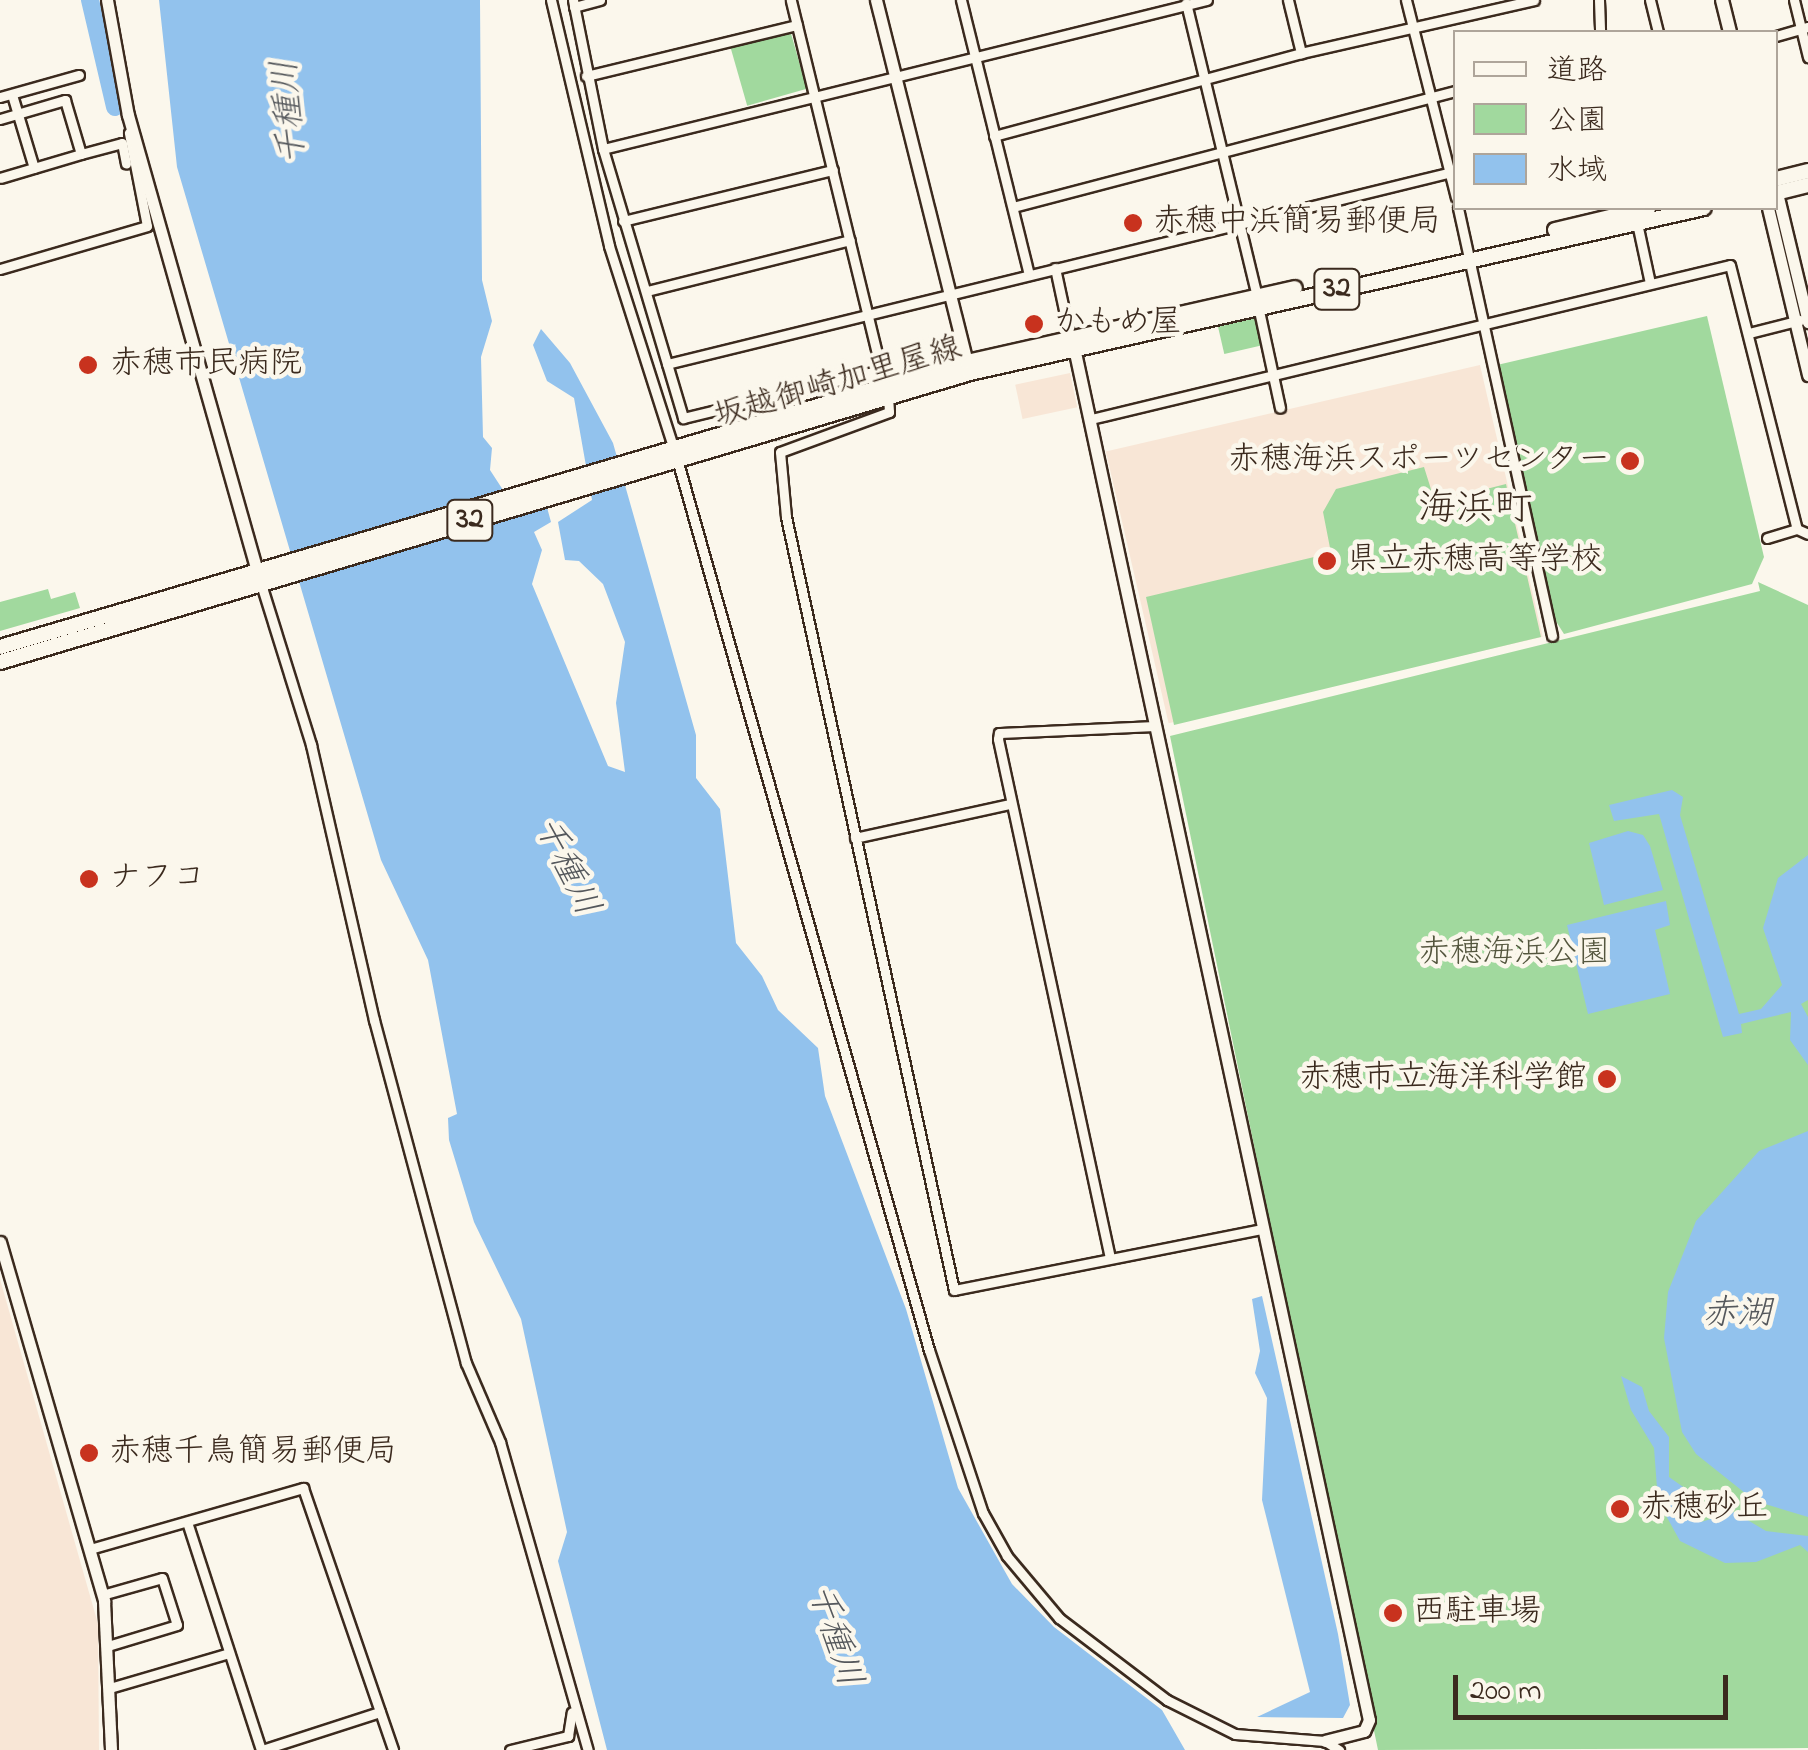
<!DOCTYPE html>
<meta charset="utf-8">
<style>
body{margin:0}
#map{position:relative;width:1808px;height:1750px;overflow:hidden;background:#fbf7ec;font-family:"Indie Flower","Klee One",sans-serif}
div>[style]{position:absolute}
.built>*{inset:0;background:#f8e6d6;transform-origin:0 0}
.green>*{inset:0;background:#a1d99e;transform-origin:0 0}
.water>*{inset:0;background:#92c2ed}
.river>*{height:18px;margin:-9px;padding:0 9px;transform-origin:9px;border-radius:9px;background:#92c2ed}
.minor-tunnel>*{height:9px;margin-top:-4.5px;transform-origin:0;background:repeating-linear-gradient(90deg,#d5cec3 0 9px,transparent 0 13.5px)}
.roads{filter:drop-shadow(2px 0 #3b2a1e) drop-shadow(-2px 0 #3b2a1e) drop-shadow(0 2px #3b2a1e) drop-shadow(0 -2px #3b2a1e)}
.minor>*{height:9px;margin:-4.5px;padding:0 4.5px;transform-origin:4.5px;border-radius:4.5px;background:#fbf7ec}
.tertiary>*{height:11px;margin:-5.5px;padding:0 5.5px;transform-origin:5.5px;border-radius:5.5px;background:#fbf7ec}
.secondary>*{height:12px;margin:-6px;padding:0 6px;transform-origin:6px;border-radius:6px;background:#fbf7ec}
.primary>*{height:14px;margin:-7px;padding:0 7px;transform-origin:7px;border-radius:7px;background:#fbf7ec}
.dots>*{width:28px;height:28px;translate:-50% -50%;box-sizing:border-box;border:5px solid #fbf7ec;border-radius:50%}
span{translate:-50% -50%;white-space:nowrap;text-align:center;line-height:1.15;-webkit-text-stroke:9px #fbf7ec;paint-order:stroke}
.shield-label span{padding:2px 8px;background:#fbf7ec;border:2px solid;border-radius:8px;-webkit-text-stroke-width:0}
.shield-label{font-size:30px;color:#3b2a1e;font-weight:700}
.poi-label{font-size:32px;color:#3b2a1e}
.left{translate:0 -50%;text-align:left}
.right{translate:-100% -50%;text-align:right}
.street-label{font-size:32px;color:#3b2a1e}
.park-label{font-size:32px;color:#54563e}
.water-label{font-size:35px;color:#55585c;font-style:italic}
.quarter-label{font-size:38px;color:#3b2a1e}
.legend{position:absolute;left:1453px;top:30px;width:325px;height:180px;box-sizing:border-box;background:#fbf7ec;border:2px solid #aea59a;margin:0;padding:12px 18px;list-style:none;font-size:30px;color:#3b2a1e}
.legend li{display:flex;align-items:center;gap:20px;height:50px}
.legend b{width:50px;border:2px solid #aea59a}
.scale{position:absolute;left:1453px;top:1675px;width:275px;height:45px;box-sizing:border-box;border:5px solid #3b2a1e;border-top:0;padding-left:12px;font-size:30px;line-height:35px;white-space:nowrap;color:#3b2a1e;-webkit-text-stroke:8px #fbf7ec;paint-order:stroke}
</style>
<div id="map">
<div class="built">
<div style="left:1480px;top:365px;width:279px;height:384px;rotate:77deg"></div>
<div style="left:1070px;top:373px;width:35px;height:56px;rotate:78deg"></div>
<div style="clip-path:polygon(0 1279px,98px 1624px,99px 1750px,0 1750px)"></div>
</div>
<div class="green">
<div style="left:790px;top:30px;width:61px;height:62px;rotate:74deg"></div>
<div style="clip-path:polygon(1707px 316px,1764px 557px,1752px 584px,1564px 634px,1550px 612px,1497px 365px)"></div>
<div style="left:1256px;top:318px;width:28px;height:39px;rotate:77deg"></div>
<div style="clip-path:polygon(1424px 467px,1435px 502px,1506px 484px,1541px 637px,1174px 725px,1146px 597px,1331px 553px,1323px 512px,1336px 489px)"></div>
<div style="clip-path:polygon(1758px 582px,1808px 605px,1808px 1748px,1378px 1750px,1170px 736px,1760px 591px)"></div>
<div style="clip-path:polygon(48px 589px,51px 599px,75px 592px,80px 608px,0 631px,0 602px)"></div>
</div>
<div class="water">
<div style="clip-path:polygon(159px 0,480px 0,482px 280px,492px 321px,481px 357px,483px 437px,492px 448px,490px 470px,503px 490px,545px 500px,551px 522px,534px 532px,542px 550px,532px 584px,608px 766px,625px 772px,616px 703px,625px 642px,603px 584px,579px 561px,565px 560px,558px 522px,592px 500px,574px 398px,547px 381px,533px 345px,541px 329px,570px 363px,613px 443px,696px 735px,696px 778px,720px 809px,736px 943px,762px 976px,778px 1010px,818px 1048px,825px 1096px,906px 1309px,958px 1488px,1012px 1584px,1054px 1627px,1162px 1710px,1185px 1750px,607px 1750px,558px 1561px,567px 1532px,521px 1319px,474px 1222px,449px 1140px,448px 1118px,457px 1114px,428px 960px,381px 860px,177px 167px)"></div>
<div style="clip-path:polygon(1672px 790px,1683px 797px,1680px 815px,1739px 1014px,1761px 1009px,1782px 985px,1763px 928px,1778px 878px,1808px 855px,1808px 1000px,1801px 1004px,1808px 1017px,1808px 1065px,1790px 1040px,1791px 1012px,1741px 1024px,1742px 1033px,1723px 1037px,1659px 814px,1614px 821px,1609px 805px)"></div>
<div style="clip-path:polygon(1628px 831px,1643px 835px,1650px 846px,1663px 890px,1604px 905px,1589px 843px)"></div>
<div style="clip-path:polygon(1666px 901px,1670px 925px,1655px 930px,1670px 994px,1588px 1014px,1567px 925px)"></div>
<div style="clip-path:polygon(1808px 1131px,1808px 1517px,1755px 1501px,1696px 1454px,1682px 1432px,1664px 1338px,1668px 1292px,1696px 1221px,1759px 1151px)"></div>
<div style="clip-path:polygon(1262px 1296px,1338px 1634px,1350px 1705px,1343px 1718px,1257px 1717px,1310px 1692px,1262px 1500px,1267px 1398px,1255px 1373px,1260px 1351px,1252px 1299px)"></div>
<div style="clip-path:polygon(1621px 1376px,1642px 1387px,1649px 1411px,1669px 1437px,1669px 1477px,1699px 1498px,1701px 1522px,1734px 1512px,1766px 1531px,1808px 1536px,1808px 1552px,1800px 1545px,1756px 1562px,1725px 1563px,1680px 1541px,1658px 1501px,1654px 1448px,1631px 1410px)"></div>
</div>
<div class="river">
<div style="left:90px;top:0;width:110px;rotate:76.8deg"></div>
</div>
<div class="minor-tunnel">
<div style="left:769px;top:406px;width:47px;rotate:76.6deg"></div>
</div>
<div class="roads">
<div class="minor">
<div style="left:551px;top:0;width:253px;rotate:76.7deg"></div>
<div style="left:609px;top:246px;width:224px;rotate:72.3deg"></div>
<div style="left:677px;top:459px;width:926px;rotate:74.21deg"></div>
<div style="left:929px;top:1350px;width:172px;rotate:71.7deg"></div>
<div style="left:983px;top:1513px;width:49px;rotate:60.8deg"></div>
<div style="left:1007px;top:1556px;width:81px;rotate:50deg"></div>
<div style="left:1059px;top:1618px;width:136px;rotate:37.2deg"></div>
<div style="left:1167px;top:1700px;width:76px;rotate:26.6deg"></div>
<div style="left:1235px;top:1734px;width:90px;rotate:4.4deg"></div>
<div style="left:1325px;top:1741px;width:17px;rotate:33deg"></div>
<div style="left:573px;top:0;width:152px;rotate:78.6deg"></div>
<div style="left:603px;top:149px;width:281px;rotate:73.4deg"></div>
<div style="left:683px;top:418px;width:204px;rotate:-13.6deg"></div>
<div style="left:881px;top:370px;width:381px;rotate:-103.7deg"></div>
<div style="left:961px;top:0;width:282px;rotate:76.1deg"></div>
<div style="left:1288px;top:0;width:55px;rotate:76.2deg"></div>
<div style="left:1406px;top:0;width:203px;rotate:75.8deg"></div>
<div style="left:1599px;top:0;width:32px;rotate:88deg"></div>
<div style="left:1650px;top:0;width:33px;rotate:76deg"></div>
<div style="left:1794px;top:0;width:59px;rotate:76.2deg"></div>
<div style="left:1186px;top:3px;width:301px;rotate:76.4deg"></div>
<div style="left:574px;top:7px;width:27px;rotate:-15deg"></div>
<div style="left:1776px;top:36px;width:33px;rotate:-16deg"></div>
<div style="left:586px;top:76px;width:217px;rotate:-13.6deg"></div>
<div style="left:0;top:97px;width:82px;rotate:-15.6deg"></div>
<div style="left:13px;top:98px;width:73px;rotate:73.3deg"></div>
<div style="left:0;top:119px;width:68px;rotate:-16.3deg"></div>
<div style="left:65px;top:100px;width:56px;rotate:73.5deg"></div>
<div style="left:81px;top:154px;width:84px;rotate:163.5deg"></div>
<div style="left:994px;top:136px;width:318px;rotate:-15.1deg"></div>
<div style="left:1301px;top:53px;width:239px;rotate:-12.8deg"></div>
<div style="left:603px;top:149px;width:622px;rotate:-13.86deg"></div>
<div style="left:81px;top:154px;width:42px;rotate:-15deg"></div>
<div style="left:122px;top:143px;width:21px;rotate:79deg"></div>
<div style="left:1013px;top:207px;width:458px;rotate:-14.7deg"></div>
<div style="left:1458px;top:208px;width:438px;rotate:77.6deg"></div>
<div style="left:623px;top:221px;width:216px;rotate:-13.7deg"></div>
<div style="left:1637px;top:223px;width:61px;rotate:77.8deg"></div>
<div style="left:1055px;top:268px;width:72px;rotate:77.9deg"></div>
<div style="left:0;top:269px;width:153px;rotate:-16.3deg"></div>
<div style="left:147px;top:226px;width:95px;rotate:-101deg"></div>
<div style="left:647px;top:291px;width:209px;rotate:-14.1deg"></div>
<div style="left:1258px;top:306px;width:104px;rotate:77.8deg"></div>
<div style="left:1749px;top:333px;width:53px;rotate:-14.3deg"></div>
<div style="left:667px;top:364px;width:812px;rotate:-13.75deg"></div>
<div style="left:888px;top:397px;width:15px;rotate:86deg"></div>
<div style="left:889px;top:412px;width:116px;rotate:159.8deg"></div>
<div style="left:780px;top:452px;width:65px;rotate:84.7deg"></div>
<div style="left:786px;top:517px;width:791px;rotate:77.74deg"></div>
<div style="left:954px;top:1290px;width:315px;rotate:-11.2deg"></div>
<div style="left:1091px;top:419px;width:657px;rotate:-13.55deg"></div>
<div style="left:1730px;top:265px;width:272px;rotate:75.8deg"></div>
<div style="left:1797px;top:529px;width:12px;rotate:24deg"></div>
<div style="left:1767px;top:538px;width:31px;rotate:-17deg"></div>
<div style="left:261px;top:584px;width:169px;rotate:72.7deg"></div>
<div style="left:311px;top:745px;width:282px;rotate:77.1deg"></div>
<div style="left:374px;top:1020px;width:355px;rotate:75deg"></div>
<div style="left:466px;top:1363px;width:86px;rotate:66.7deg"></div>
<div style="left:500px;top:1442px;width:320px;rotate:74.1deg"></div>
<div style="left:855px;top:838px;width:159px;rotate:-12.4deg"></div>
<div style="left:1110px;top:1258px;width:531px;rotate:-102.18deg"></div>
<div style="left:998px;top:739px;width:6px;rotate:-81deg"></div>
<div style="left:999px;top:733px;width:157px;rotate:-2.6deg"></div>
<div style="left:187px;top:1522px;width:240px;rotate:72deg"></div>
<div style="left:90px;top:1549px;width:222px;rotate:-16deg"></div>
<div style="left:303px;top:1488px;width:277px;rotate:71deg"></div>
<div style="left:102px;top:1595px;width:62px;rotate:-15.8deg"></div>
<div style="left:162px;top:1578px;width:49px;rotate:72.3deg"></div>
<div style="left:177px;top:1625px;width:69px;rotate:163.1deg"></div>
<div style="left:113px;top:1687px;width:121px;rotate:-16.3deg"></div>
<div style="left:262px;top:1750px;width:124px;rotate:-17.9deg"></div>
<div style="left:510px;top:1750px;width:60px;rotate:-13.6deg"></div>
<div style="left:568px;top:1736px;width:24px;rotate:-81deg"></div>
</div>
<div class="tertiary">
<div style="left:107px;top:0;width:117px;rotate:79.7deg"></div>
<div style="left:128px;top:115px;width:474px;rotate:74.2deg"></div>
<div style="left:876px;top:0;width:381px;rotate:75.9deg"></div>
<div style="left:1777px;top:193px;width:133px;rotate:76.5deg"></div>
<div style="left:1768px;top:208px;width:172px;rotate:76.5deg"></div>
<div style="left:1073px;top:343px;width:1408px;rotate:77.87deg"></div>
<div style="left:1369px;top:1720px;width:12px;rotate:114deg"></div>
<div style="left:1364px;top:1731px;width:40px;rotate:165.6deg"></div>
<div style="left:0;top:1242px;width:374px;rotate:73.8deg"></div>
<div style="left:104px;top:1601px;width:149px;rotate:87.3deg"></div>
</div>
<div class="secondary">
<div style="left:1722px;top:0;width:33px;rotate:76deg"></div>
</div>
<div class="primary">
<div style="left:1776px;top:179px;width:33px;rotate:-14deg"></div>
<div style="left:1776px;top:193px;width:33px;rotate:-14deg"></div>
<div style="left:1555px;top:230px;width:96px;rotate:-13.3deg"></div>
<div style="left:0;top:647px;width:1008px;rotate:-16.42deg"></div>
<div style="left:967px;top:362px;width:336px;rotate:-12.7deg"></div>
<div style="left:0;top:662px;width:1012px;rotate:-16.59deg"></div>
<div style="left:970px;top:373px;width:752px;rotate:-12.67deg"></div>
</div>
</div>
<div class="dots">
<div style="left:1133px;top:223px;background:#c8321e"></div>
<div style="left:1034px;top:324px;background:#c8321e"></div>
<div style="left:88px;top:365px;background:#c8321e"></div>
<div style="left:1630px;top:461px;background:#c8321e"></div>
<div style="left:1327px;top:561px;background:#c8321e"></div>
<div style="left:89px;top:879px;background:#c8321e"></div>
<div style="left:1607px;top:1079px;background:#c8321e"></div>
<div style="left:89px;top:1453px;background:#c8321e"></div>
<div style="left:1620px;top:1509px;background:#c8321e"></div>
<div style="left:1393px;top:1613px;background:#c8321e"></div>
</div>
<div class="shield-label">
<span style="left:1337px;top:289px">32</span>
<span style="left:470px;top:520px">32</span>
</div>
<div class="poi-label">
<span class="left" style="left:1153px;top:223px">赤穂中浜簡易郵便局</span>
<span class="left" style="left:1054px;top:324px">かもめ屋</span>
<span class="left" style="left:110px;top:365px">赤穂市民病院</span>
<span class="right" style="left:1610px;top:461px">赤穂海浜スポーツセンター</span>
<span class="left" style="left:1347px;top:561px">県立赤穂高等学校</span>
<span class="left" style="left:109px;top:879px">ナフコ</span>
<span class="right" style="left:1587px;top:1079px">赤穂市立海洋科学館</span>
<span class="left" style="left:109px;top:1453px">赤穂千鳥簡易郵便局</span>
<span class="left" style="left:1640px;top:1509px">赤穂砂丘</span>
<span class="left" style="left:1413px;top:1613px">西駐車場</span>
</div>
<div class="street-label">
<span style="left:838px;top:384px;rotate:-16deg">坂越御崎加里屋線</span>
</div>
<div class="park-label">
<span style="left:1514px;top:954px">赤穂海浜公園</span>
</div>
<div class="water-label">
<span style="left:291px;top:112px;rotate:-95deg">千種川</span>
<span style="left:565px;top:867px;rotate:64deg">千種川</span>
<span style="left:1737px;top:1315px">赤湖</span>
<span style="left:833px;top:1636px;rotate:72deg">千種川</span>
</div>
<div class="quarter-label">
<span style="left:1475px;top:511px">海浜町</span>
</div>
<ul class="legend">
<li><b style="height:12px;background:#fbf7ec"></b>道路</li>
<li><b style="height:28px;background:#a1d99e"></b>公園</li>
<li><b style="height:28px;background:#92c2ed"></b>水域</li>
</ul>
<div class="scale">200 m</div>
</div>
